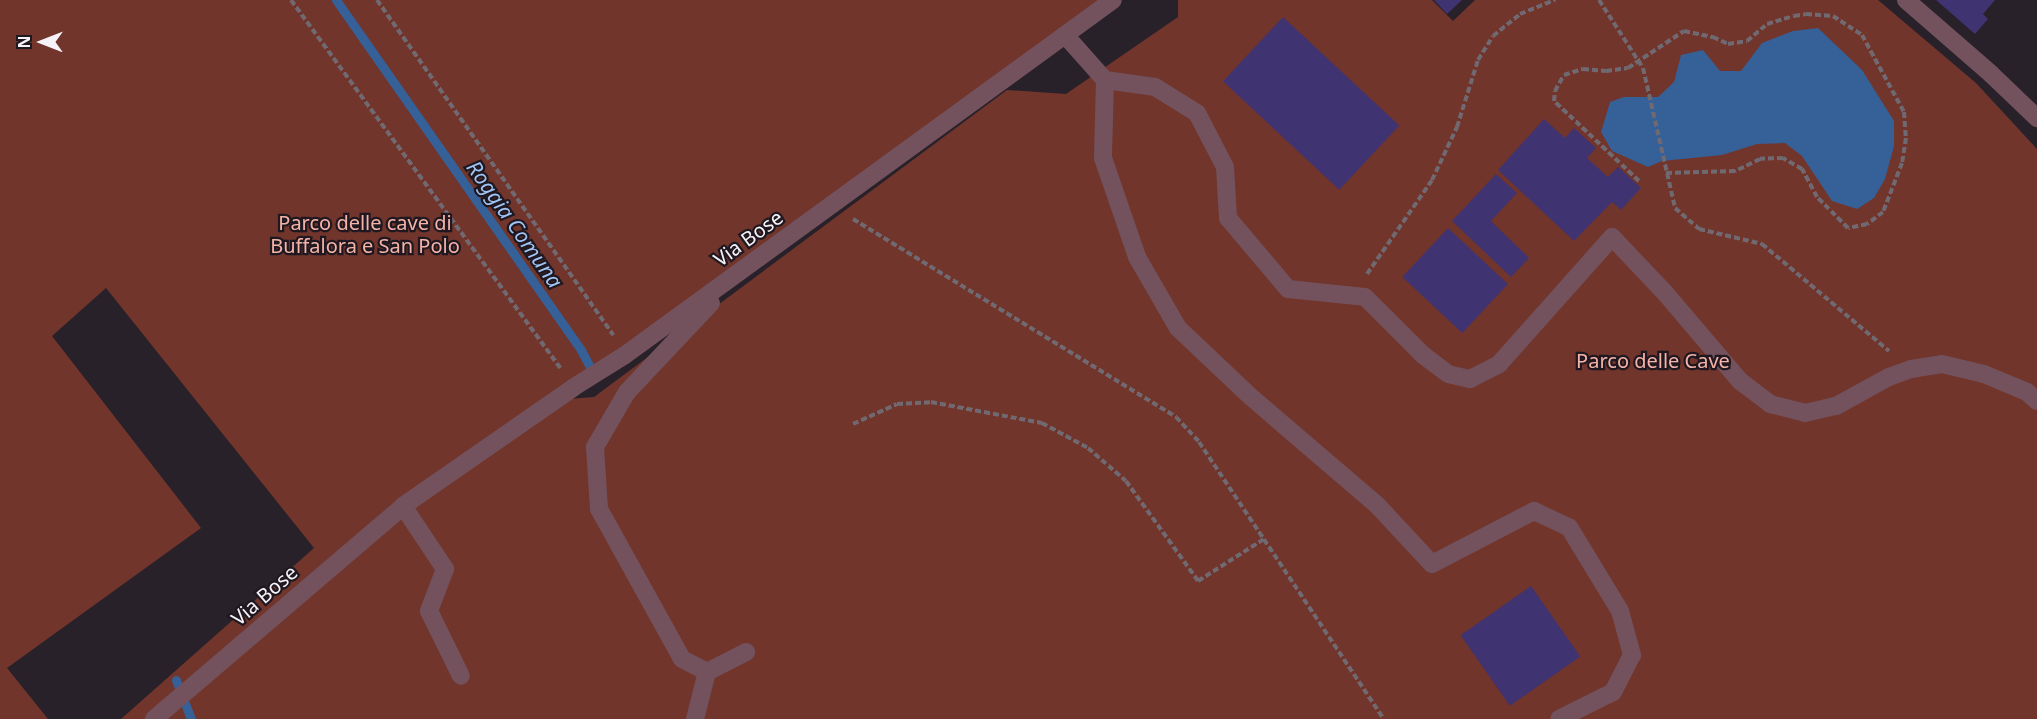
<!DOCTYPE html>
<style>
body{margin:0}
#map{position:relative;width:2037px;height:719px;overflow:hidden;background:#29212a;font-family:"Noto Sans",sans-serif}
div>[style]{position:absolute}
.green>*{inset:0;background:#71352b}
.water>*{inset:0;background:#366098}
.stream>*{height:9px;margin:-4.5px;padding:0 4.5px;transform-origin:4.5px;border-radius:4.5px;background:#366098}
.building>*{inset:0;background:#403371;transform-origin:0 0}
.path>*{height:4px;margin-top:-2px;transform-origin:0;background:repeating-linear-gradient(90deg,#706971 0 6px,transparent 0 9px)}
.minor>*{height:18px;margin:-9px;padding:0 9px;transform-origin:9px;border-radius:9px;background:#73525d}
span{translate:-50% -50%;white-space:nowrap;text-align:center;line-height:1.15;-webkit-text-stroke:4.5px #1f1820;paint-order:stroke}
.park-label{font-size:20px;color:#f5b3a7}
.street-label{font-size:20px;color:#f7f2f8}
.water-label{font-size:21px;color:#a0c4f5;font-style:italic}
.north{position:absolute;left:12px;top:12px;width:60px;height:60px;-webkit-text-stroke:4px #1f1820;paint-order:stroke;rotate:270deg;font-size:16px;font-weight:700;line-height:24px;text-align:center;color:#f7f2f8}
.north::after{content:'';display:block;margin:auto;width:21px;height:27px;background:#f7f2f8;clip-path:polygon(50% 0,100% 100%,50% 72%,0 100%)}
</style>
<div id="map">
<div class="green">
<div style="clip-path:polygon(0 0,1099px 0,568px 399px,594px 397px,1007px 90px,1066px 94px,1178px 17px,1178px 0,1432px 0,1453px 21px,1475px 0,1878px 0,1976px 83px,2037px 149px,2037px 719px,121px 719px,314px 548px,106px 288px,52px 336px,201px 528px,7px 668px,48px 719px,0 719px)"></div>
</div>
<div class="water">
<div style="clip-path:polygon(1818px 28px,1862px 70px,1894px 121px,1894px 146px,1885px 179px,1874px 198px,1857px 209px,1832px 201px,1802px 156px,1785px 143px,1757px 144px,1722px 155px,1662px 161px,1648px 167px,1612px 151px,1601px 132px,1610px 102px,1624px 97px,1658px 97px,1674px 82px,1681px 55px,1703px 50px,1720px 71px,1741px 71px,1762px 43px,1793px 31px)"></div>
</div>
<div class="stream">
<div style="left:336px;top:0;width:427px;rotate:55deg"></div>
<div style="left:581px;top:350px;width:30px;rotate:62deg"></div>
<div style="left:176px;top:680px;width:42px;rotate:69deg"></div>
</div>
<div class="building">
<div style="clip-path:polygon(1434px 0,1462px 0,1447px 14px)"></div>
<div style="clip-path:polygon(1936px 0,1995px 0,1983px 14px,1988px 19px,1975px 34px)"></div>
<div style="left:1283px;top:17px;width:159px;height:88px;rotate:43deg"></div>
<div style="clip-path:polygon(1544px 119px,1565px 138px,1574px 128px,1596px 148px,1587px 158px,1608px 177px,1618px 167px,1641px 188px,1621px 210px,1612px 202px,1574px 241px,1498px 170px)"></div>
<div style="clip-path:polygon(1496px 174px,1517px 193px,1491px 221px,1529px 258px,1511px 277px,1452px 221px)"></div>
<div style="left:1448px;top:228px;width:82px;height:67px;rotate:43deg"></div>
<div style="left:1531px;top:586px;width:86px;height:86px;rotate:55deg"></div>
</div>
<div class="path">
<div style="left:291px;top:0;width:456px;rotate:53.8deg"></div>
<div style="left:377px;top:0;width:410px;rotate:54.8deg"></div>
<div style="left:1599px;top:0;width:81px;rotate:57.1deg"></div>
<div style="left:1643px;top:68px;width:144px;rotate:77.1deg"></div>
<div style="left:1675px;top:208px;width:32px;rotate:41deg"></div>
<div style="left:1699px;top:229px;width:65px;rotate:13.4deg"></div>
<div style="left:1762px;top:244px;width:166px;rotate:40.1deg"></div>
<div style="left:1639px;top:181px;width:117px;rotate:-136.7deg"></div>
<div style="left:1554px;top:101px;width:10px;rotate:-84deg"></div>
<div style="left:1555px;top:91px;width:18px;rotate:-61deg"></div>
<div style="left:1564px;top:75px;width:20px;rotate:-18deg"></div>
<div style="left:1583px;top:69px;width:23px;rotate:5deg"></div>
<div style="left:1606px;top:71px;width:22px;rotate:-8deg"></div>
<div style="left:1628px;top:68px;width:67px;rotate:-33.5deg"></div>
<div style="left:1684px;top:31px;width:30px;rotate:12deg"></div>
<div style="left:1713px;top:37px;width:17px;rotate:25deg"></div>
<div style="left:1728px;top:44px;width:19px;rotate:-9deg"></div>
<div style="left:1747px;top:41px;width:26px;rotate:-40deg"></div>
<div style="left:1767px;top:24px;width:28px;rotate:-17deg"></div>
<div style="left:1794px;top:16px;width:12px;rotate:-9deg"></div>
<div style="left:1806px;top:14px;width:27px;rotate:4deg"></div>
<div style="left:1833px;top:16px;width:35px;rotate:33deg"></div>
<div style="left:1862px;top:35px;width:88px;rotate:61.4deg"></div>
<div style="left:1904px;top:112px;width:26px;rotate:86deg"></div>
<div style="left:1906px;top:138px;width:25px;rotate:99deg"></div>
<div style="left:1902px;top:163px;width:53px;rotate:111.2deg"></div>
<div style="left:1883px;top:212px;width:20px;rotate:143deg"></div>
<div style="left:1867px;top:224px;width:19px;rotate:168deg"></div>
<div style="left:1848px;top:228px;width:44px;rotate:-135deg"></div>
<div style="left:1817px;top:197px;width:32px;rotate:-118deg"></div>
<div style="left:1802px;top:169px;width:22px;rotate:-150deg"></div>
<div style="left:1783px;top:158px;width:23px;rotate:178deg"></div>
<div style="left:1760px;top:159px;width:28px;rotate:154deg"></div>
<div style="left:1735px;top:171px;width:70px;rotate:178.4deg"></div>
<div style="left:853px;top:219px;width:379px;rotate:31.5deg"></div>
<div style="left:1176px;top:417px;width:34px;rotate:47deg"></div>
<div style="left:1199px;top:442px;width:333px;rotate:56.3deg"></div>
<div style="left:1367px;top:274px;width:114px;rotate:-55.3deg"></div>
<div style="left:1432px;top:180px;width:59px;rotate:-64.7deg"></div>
<div style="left:1457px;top:127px;width:70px;rotate:-72.6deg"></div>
<div style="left:1478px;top:60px;width:28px;rotate:-58deg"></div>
<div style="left:1493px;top:36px;width:35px;rotate:-39deg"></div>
<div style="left:1520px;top:14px;width:38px;rotate:-22deg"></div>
<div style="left:853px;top:424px;width:48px;rotate:-24.4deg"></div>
<div style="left:897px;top:404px;width:34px;rotate:-3deg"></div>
<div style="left:931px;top:402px;width:113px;rotate:10.7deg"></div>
<div style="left:1042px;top:423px;width:52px;rotate:28.5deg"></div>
<div style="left:1088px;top:448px;width:50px;rotate:41deg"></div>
<div style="left:1126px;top:481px;width:123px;rotate:54.2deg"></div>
<div style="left:1198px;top:581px;width:78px;rotate:-32.5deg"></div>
</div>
<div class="minor">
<div style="left:1906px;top:0;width:113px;rotate:41deg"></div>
<div style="left:1991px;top:74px;width:64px;rotate:43.7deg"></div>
<div style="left:1065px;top:35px;width:60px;rotate:48.4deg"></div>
<div style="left:1105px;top:80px;width:50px;rotate:8deg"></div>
<div style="left:1155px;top:87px;width:49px;rotate:31.8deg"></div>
<div style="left:1197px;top:113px;width:61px;rotate:62.6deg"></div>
<div style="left:1225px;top:167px;width:51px;rotate:86.6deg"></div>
<div style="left:1228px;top:218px;width:93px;rotate:49.8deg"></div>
<div style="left:1288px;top:289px;width:77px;rotate:5.9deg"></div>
<div style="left:1365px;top:297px;width:82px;rotate:45deg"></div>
<div style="left:1423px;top:355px;width:31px;rotate:37deg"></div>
<div style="left:1448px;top:374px;width:23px;rotate:13deg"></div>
<div style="left:1470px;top:379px;width:33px;rotate:-27deg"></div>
<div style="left:1499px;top:364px;width:170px;rotate:-48.3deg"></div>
<div style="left:1612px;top:237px;width:79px;rotate:46.5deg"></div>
<div style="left:1666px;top:294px;width:114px;rotate:49.6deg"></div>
<div style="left:1740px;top:381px;width:38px;rotate:37deg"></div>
<div style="left:1770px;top:404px;width:36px;rotate:14deg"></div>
<div style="left:1805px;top:413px;width:32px;rotate:-13deg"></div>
<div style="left:1836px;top:406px;width:60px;rotate:-28.7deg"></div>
<div style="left:1889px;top:377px;width:23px;rotate:-20deg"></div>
<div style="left:1911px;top:369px;width:31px;rotate:-9deg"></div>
<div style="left:1942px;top:364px;width:43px;rotate:13.4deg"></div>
<div style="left:1984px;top:374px;width:47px;rotate:22.7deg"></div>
<div style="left:2027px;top:392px;width:13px;rotate:42deg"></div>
<div style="left:1105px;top:80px;width:78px;rotate:91.5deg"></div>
<div style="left:1103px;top:158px;width:105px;rotate:71deg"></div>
<div style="left:1137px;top:257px;width:82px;rotate:60deg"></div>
<div style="left:1178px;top:328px;width:100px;rotate:43.4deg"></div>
<div style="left:1251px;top:397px;width:167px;rotate:40.6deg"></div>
<div style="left:1378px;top:506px;width:79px;rotate:47deg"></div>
<div style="left:1432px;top:564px;width:115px;rotate:-27.5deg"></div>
<div style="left:1534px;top:511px;width:38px;rotate:25deg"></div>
<div style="left:1569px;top:527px;width:98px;rotate:58.7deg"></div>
<div style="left:1620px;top:611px;width:46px;rotate:74.7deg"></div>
<div style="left:1632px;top:655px;width:42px;rotate:117.2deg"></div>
<div style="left:1613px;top:692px;width:60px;rotate:153.4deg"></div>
<div style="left:711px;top:303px;width:122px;rotate:133.3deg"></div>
<div style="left:627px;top:392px;width:64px;rotate:120.2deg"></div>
<div style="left:595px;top:447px;width:62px;rotate:86.3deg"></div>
<div style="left:599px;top:509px;width:171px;rotate:61deg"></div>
<div style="left:682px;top:659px;width:28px;rotate:27deg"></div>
<div style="left:707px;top:672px;width:44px;rotate:-27.1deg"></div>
<div style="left:403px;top:506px;width:76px;rotate:56.3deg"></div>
<div style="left:445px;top:569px;width:45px;rotate:110.9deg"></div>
<div style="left:429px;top:611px;width:72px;rotate:63.8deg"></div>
<div style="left:154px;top:719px;width:328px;rotate:-40.5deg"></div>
<div style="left:403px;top:506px;width:208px;rotate:-34.8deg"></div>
<div style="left:574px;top:387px;width:60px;rotate:-32.1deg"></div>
<div style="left:625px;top:355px;width:603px;rotate:-36.03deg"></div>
<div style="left:695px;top:719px;width:49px;rotate:-75.7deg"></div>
</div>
<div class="park-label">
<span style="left:365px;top:234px">Parco delle cave di<br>Buffalora e San Polo</span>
<span style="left:1653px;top:360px">Parco delle Cave</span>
</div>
<div class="street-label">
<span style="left:748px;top:238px;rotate:-36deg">Via Bose</span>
<span style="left:264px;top:595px;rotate:-41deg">Via Bose</span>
</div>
<div class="water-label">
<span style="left:515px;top:224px;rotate:55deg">Roggia Comuna</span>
</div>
<div class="north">N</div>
</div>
